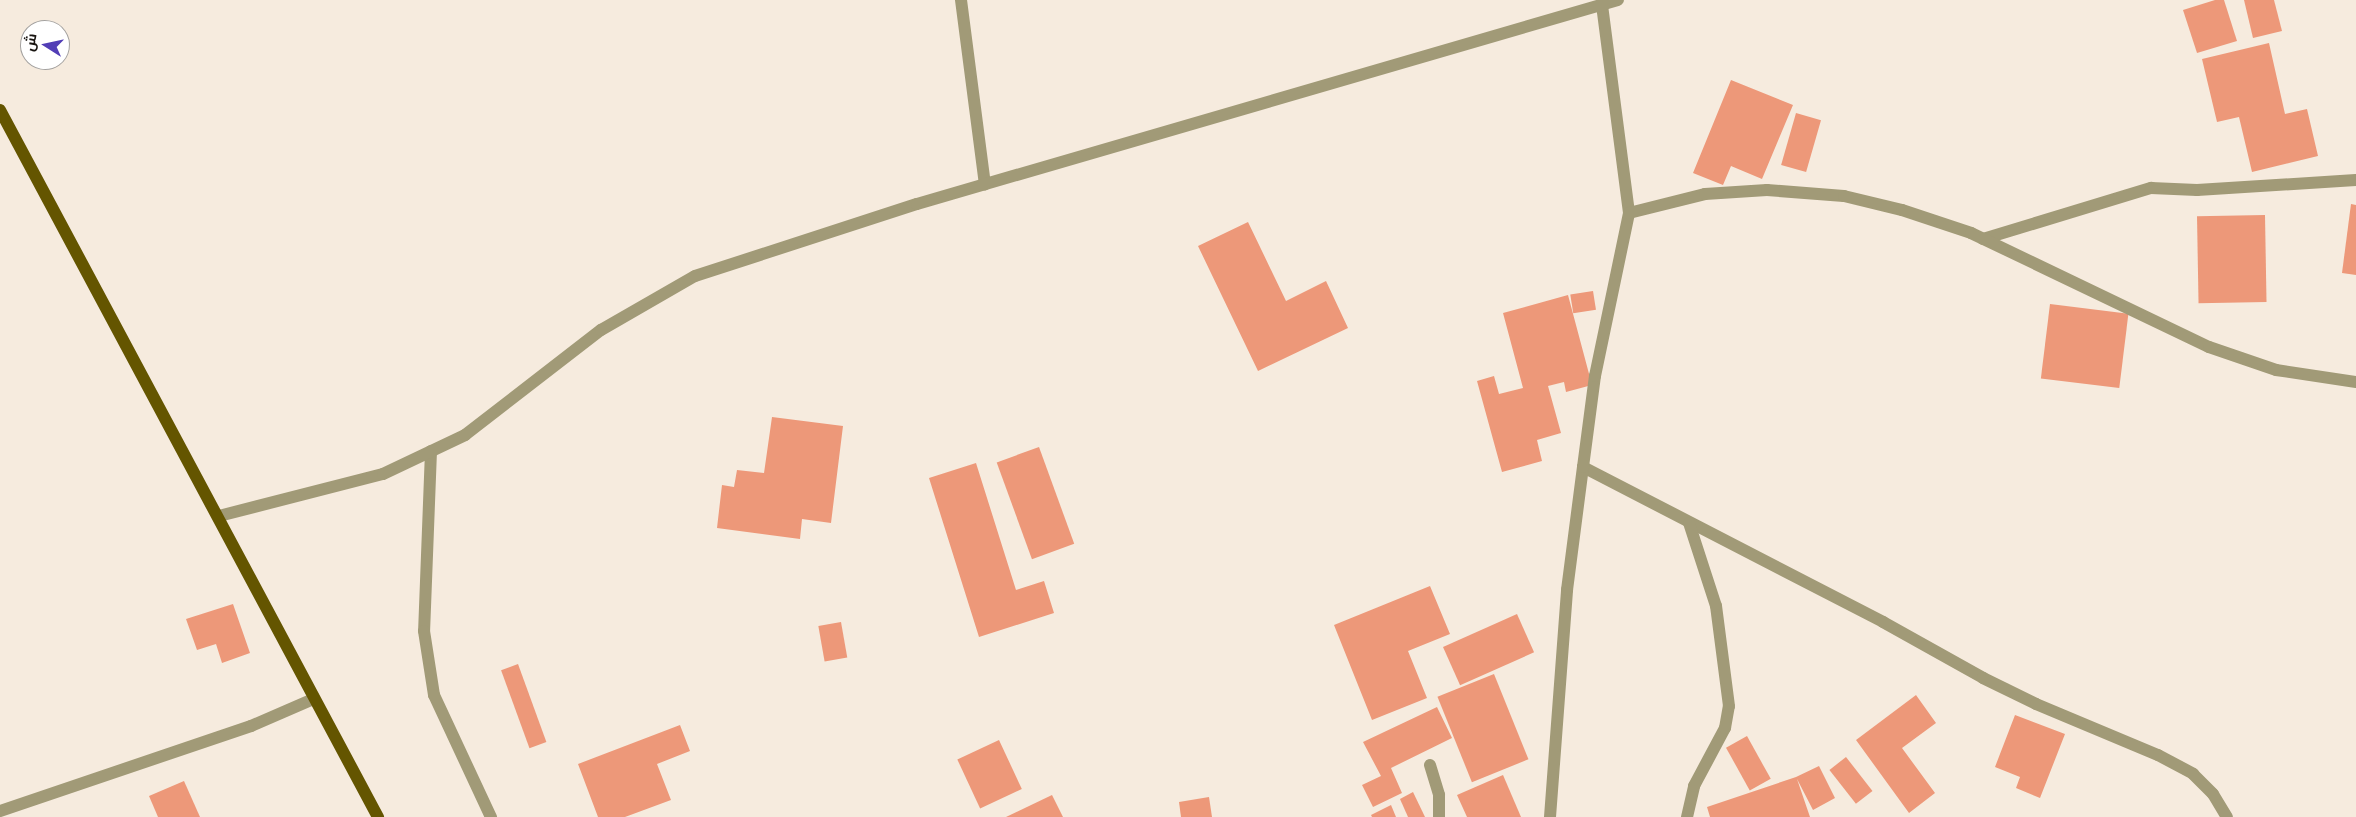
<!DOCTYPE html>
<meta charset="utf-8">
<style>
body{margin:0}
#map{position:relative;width:2356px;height:817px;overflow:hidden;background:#f6ebde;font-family:"Source Sans 3",Cairo,sans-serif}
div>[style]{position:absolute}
.building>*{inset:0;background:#ed9879;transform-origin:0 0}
.minor>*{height:12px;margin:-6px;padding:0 6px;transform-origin:6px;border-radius:6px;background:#a19a77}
.primary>*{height:12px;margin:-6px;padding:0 6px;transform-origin:6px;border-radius:6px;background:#645500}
span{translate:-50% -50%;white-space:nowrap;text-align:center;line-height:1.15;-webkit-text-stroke:4.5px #fff;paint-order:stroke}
.north{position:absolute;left:20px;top:20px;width:50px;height:50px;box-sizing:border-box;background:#fff;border:1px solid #a3a19f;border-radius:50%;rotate:280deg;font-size:14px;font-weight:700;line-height:20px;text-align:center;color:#181410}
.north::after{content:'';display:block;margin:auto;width:18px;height:22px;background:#523eb6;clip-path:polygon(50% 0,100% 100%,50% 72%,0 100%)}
</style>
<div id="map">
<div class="building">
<div style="clip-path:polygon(2215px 0,2224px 0,2237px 41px,2197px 53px,2183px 10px)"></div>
<div style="clip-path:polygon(2244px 0,2274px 0,2282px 31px,2253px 38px)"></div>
<div style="clip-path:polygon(2269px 43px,2285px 114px,2307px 109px,2318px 156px,2252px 172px,2239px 117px,2217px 122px,2202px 59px)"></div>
<div style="clip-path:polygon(1731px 80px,1793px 105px,1762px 179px,1731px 166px,1723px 185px,1693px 173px)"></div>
<div style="left:1796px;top:113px;width:26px;height:54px;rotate:16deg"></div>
<div style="clip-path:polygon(2351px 204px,2356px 205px,2356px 275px,2342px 273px)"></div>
<div style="left:2265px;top:215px;width:87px;height:68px;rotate:89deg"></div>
<div style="clip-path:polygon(1248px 222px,1286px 301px,1326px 281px,1348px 328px,1258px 371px,1198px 246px)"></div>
<div style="left:1593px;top:291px;width:19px;height:23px;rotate:81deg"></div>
<div style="clip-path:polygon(1568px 295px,1592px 385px,1566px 392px,1564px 382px,1548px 386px,1561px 433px,1537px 440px,1542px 461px,1502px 472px,1477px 381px,1494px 376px,1499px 394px,1523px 388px,1503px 313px)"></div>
<div style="left:2050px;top:304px;width:79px;height:75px;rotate:7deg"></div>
<div style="clip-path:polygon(772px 417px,843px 426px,831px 523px,802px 519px,800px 539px,717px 528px,722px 485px,734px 487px,737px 470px,764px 473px)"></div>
<div style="left:1039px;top:447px;width:103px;height:45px;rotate:70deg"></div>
<div style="clip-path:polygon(976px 463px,1016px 590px,1044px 581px,1054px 613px,979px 637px,929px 478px)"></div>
<div style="clip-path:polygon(1430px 586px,1450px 634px,1408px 651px,1427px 698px,1372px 720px,1334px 625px)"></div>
<div style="clip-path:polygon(233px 604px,250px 653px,222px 663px,216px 644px,197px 650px,186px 619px)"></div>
<div style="left:1517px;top:614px;width:42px;height:81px;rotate:66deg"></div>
<div style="left:841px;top:622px;width:36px;height:23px;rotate:80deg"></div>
<div style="left:518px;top:664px;width:83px;height:18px;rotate:70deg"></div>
<div style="left:1494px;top:674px;width:92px;height:61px;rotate:68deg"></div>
<div style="clip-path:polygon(1916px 695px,1936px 723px,1902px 748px,1935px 793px,1909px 813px,1856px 740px)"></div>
<div style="clip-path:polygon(1437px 707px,1452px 738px,1391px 768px,1402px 793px,1373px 807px,1362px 785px,1381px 776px,1363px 742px)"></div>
<div style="clip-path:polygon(2015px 715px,2065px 734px,2040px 798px,2016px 788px,2020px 777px,1995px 767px)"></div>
<div style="clip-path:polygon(680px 725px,690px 751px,657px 764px,671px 800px,625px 817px,598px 817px,578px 764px)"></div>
<div style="left:1747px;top:736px;width:49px;height:24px;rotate:61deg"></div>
<div style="left:999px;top:740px;width:54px;height:46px;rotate:65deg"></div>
<div style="left:1846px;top:757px;width:43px;height:21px;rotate:52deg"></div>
<div style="clip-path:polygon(1819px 766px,1835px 798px,1813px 810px,1797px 779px,1810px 817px,1710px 817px,1707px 807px,1796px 777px)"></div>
<div style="clip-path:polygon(1503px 775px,1521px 817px,1467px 817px,1457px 795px)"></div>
<div style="clip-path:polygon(184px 781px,200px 817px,158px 817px,149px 796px)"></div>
<div style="clip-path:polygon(1413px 792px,1425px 817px,1408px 817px,1400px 799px)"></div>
<div style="clip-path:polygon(1052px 795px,1063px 817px,1006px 817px)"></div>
<div style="clip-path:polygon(1209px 797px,1212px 817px,1181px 817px,1179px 802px)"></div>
<div style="clip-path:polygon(1391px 805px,1396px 817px,1372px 817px,1371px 815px)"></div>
</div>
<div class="minor">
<div style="left:961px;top:0;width:186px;rotate:82.6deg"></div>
<div style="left:1602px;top:5px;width:210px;rotate:82.6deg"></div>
<div style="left:1983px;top:239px;width:176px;rotate:-16.9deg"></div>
<div style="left:2151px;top:188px;width:46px;rotate:2.5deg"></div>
<div style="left:2197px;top:190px;width:159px;rotate:-3.6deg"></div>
<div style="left:431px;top:451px;width:180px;rotate:92.2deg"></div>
<div style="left:424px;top:631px;width:65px;rotate:81.1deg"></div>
<div style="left:434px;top:695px;width:135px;rotate:65deg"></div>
<div style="left:1583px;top:467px;width:338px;rotate:27.3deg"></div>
<div style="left:1883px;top:622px;width:115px;rotate:29.2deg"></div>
<div style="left:1983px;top:678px;width:59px;rotate:26.1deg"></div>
<div style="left:2036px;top:704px;width:132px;rotate:22.7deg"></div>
<div style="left:2158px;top:755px;width:40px;rotate:28deg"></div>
<div style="left:2193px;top:774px;width:28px;rotate:45deg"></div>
<div style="left:2213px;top:794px;width:27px;rotate:59deg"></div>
<div style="left:219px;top:516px;width:169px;rotate:-14.4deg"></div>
<div style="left:383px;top:474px;width:91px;rotate:-25.4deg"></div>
<div style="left:465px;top:435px;width:172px;rotate:-37.7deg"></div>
<div style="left:601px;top:330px;width:108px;rotate:-29.9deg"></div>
<div style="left:695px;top:276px;width:233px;rotate:-18deg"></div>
<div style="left:917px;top:204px;width:730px;rotate:-16.23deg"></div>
<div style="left:1430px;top:765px;width:31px;rotate:73deg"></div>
<div style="left:1439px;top:795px;width:22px;rotate:90deg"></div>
<div style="left:0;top:811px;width:265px;rotate:-18.7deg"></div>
<div style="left:251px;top:726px;width:68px;rotate:-23.5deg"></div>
<div style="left:1550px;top:817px;width:228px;rotate:-85.7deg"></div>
<div style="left:1567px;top:590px;width:124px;rotate:-82.6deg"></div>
<div style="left:1583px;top:467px;width:92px;rotate:-82.5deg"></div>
<div style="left:1595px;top:376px;width:167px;rotate:-78.2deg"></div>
<div style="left:1629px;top:213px;width:78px;rotate:-14deg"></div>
<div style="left:1705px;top:194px;width:62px;rotate:-3.7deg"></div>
<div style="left:1767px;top:190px;width:77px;rotate:4.5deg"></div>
<div style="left:1844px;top:196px;width:60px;rotate:13.6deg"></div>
<div style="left:1902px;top:210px;width:73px;rotate:18.4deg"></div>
<div style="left:1971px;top:233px;width:264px;rotate:25.6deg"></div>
<div style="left:2209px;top:347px;width:71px;rotate:18.9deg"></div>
<div style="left:2276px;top:370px;width:81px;rotate:8.5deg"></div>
<div style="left:1687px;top:817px;width:32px;rotate:-77deg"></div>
<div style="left:1694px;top:786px;width:66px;rotate:-61.9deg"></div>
<div style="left:1725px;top:728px;width:22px;rotate:-80deg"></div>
<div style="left:1729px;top:706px;width:101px;rotate:-97.4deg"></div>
<div style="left:1716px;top:606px;width:87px;rotate:-108deg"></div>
</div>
<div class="primary">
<div style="left:0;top:110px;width:802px;rotate:61.87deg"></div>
</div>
<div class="north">ش</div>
</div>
